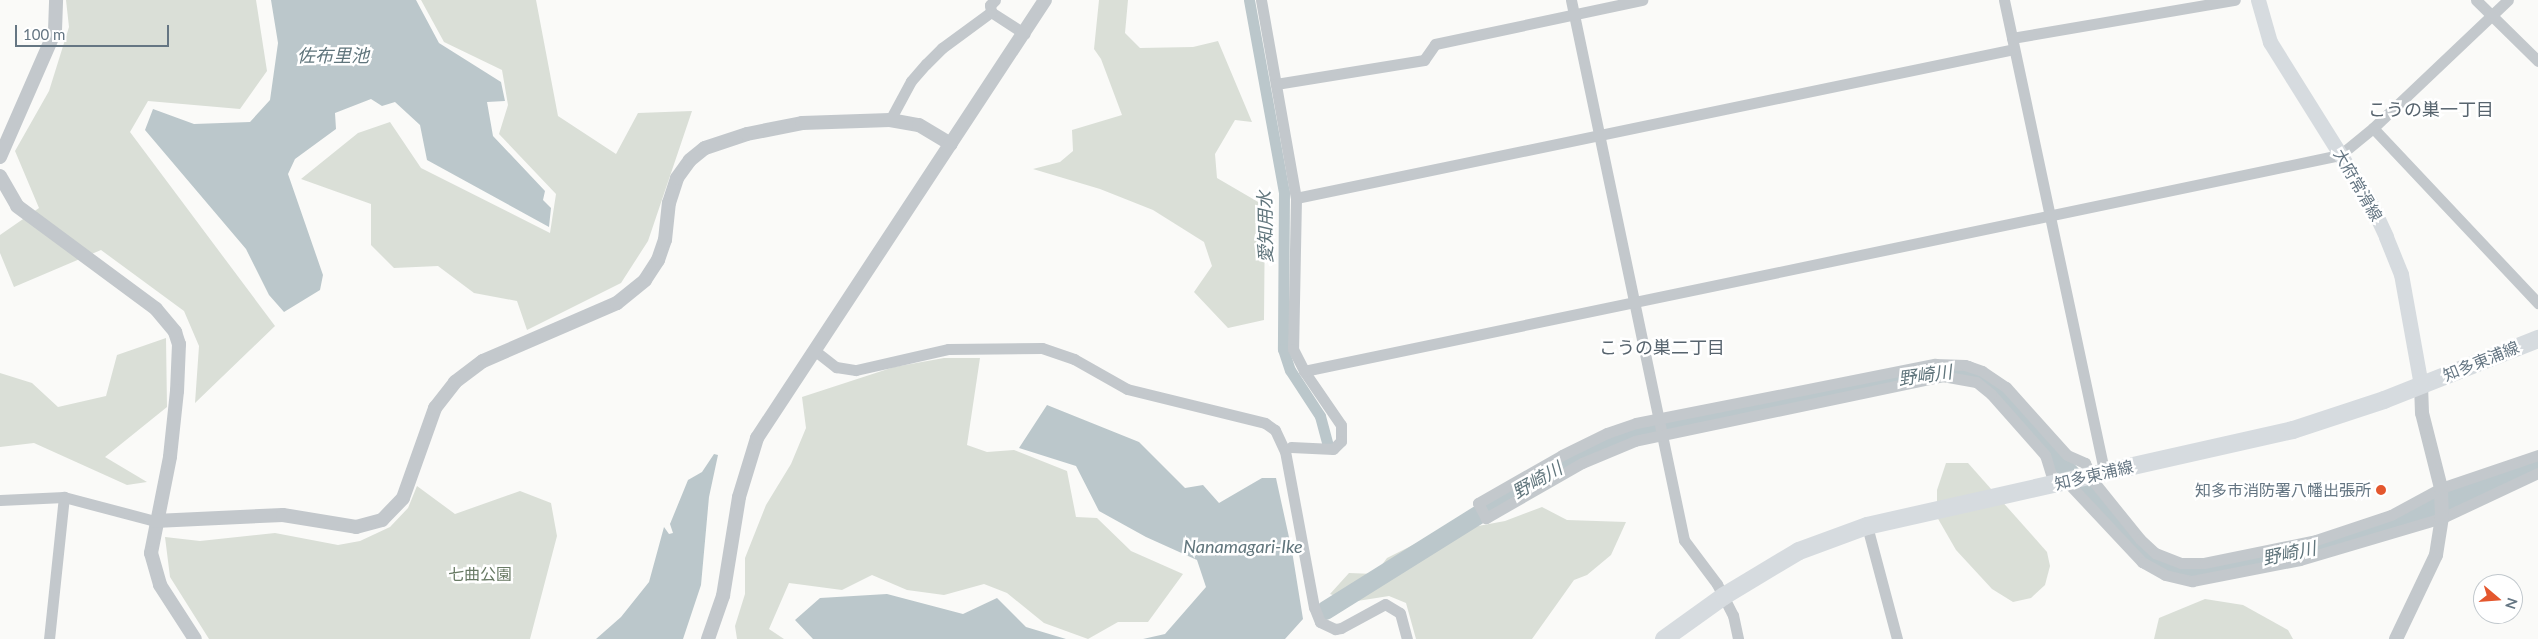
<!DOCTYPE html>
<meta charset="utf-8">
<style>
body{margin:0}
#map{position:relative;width:2538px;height:639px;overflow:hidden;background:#fafaf8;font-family:Lato,"Noto Sans JP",sans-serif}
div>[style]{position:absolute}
.green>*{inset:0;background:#dadfd7}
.water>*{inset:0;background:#bbc7cb}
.canal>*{height:11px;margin:-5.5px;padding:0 5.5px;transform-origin:5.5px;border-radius:5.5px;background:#bbc7cb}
.river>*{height:19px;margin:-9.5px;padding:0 9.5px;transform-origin:9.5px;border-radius:9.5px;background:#bbc7cb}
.minor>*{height:11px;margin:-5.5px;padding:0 5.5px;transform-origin:5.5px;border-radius:5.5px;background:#c3c8cc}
.tertiary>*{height:14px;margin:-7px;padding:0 7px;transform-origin:7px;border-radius:7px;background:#c3c8cc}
.secondary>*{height:15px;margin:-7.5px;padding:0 7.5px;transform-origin:7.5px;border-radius:7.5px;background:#d6dbdf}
.primary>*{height:18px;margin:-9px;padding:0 9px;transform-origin:9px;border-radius:9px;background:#d6dbdf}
.dots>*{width:14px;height:14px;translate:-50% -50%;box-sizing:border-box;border:2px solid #fff;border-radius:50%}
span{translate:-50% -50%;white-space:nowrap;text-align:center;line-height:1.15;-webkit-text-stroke:5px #fff;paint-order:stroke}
.street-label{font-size:16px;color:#657683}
.poi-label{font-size:16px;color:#657683}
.right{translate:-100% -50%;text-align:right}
.park-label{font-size:16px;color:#687a64}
.water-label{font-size:18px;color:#60757c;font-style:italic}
.neighbourhood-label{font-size:18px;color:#57646e}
.north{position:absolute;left:2473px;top:574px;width:50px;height:50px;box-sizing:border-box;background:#fff;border:1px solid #c1c8cd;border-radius:50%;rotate:108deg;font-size:14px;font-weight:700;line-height:20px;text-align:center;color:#657683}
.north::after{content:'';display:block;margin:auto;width:18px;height:22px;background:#e4572e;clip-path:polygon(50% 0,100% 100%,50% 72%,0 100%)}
.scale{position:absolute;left:15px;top:25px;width:154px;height:22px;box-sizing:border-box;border:2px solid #657683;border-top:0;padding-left:6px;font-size:15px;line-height:18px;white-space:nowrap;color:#657683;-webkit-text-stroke:4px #fff;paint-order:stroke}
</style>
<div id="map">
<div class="green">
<div style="clip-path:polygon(66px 0,256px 0,267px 71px,240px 109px,148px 101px,130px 132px,275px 326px,195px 403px,199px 346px,184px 311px,101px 250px,14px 287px,0 253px,0 235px,39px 208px,15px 151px,49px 91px,69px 27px)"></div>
<div style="clip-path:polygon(421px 0,536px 0,558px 116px,616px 154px,638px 113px,692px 111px,648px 241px,621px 283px,527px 330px,517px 301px,474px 293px,438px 266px,394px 268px,371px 245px,371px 204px,301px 179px,358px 133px,390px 122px,421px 168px,550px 233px,556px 194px,499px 134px,508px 105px,502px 70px,444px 42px)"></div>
<div style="clip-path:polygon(1099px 0,1128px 0,1125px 33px,1140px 48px,1193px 47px,1218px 41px,1252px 122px,1235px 120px,1215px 154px,1217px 178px,1265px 206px,1264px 320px,1228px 328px,1194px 292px,1212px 266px,1204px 242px,1153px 210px,1100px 189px,1033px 169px,1060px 162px,1073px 151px,1072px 130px,1122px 115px,1101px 59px,1094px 49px)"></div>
<div style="clip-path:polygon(166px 338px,167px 407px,105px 457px,147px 482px,127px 485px,34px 443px,0 447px,0 373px,32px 383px,58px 407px,106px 396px,117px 355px)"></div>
<div style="clip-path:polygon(944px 358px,980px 358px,967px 445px,987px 452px,1014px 450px,1067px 471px,1076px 517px,1097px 518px,1131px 551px,1183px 574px,1148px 622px,1118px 622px,1088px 639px,1044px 623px,1007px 593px,984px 584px,944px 595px,907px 590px,872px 575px,842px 590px,789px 583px,769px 629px,784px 639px,737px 639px,735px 626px,745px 594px,745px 558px,766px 505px,791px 464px,806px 428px,802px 397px,894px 367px)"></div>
<div style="clip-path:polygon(1946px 463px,1968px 463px,2047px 552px,2050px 566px,2045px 585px,2031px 598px,2013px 602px,1992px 589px,1956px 550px,1937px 517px,1937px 490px)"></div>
<div style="clip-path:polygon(417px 486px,455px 514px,520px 491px,551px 503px,557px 536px,530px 639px,209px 639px,170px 577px,165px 537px,200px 541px,275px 533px,338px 545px,360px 541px,390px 527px,408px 508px)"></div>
<div style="clip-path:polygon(1542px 507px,1567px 520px,1626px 522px,1611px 555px,1587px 575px,1574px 580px,1532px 639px,1416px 639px,1406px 603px,1389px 596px,1351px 602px,1330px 594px,1349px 573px,1375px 574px,1387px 558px,1435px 534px,1505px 521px)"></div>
<div style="clip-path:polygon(2205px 599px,2243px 605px,2288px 630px,2293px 639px,2154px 639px,2159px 618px)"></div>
</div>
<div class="water">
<div style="clip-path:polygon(271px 0,416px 0,439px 43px,501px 82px,505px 101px,487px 102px,493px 136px,545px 191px,543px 200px,551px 208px,549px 227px,427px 160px,420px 125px,395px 102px,382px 106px,371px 99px,335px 113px,336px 129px,295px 159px,288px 174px,323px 275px,320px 290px,284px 312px,269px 295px,246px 249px,145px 130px,153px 109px,194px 124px,250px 122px,270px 100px,278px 43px)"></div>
<div style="clip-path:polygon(1047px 405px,1139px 442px,1185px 488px,1203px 485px,1219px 503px,1262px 478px,1276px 478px,1292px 551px,1303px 619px,1285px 639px,1143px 639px,1165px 634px,1206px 587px,1197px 560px,1146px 537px,1099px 511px,1076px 466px,1019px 448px)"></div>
<div style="clip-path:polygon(714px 454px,718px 455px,709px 497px,701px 585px,683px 639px,596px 639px,621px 617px,649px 582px,664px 527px,669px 534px,673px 533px,670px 524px,688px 480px,702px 472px)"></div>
<div style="clip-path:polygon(887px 594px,963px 614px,997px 598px,1026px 627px,1066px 639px,813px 639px,795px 620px,820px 598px)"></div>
</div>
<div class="canal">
<div style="left:1249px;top:0;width:195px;rotate:79.7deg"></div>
<div style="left:1284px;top:192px;width:157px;rotate:90.4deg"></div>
<div style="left:1283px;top:349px;width:22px;rotate:72deg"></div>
<div style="left:1290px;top:370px;width:55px;rotate:56.9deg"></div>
<div style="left:1320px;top:416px;width:30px;rotate:75deg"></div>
</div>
<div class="river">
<div style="left:1325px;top:610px;width:192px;rotate:-32deg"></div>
<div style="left:1488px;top:508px;width:124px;rotate:-29.5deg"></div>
<div style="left:1596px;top:447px;width:41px;rotate:-19.7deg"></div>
<div style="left:1635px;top:433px;width:309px;rotate:-11.8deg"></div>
<div style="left:1937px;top:370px;width:30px"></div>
<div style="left:1967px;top:370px;width:18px;rotate:27deg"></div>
<div style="left:1983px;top:378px;width:233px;rotate:47.6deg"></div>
<div style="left:2140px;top:550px;width:32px;rotate:32deg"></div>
<div style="left:2167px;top:567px;width:24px;rotate:12deg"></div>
<div style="left:2190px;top:572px;width:112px;rotate:-10.3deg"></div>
<div style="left:2300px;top:552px;width:45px;rotate:-15.6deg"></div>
<div style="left:2343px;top:540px;width:209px;rotate:-20.8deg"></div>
</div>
<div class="minor">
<div style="left:1261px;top:0;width:201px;rotate:80deg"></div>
<div style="left:1296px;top:198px;width:151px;rotate:91.1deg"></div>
<div style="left:1293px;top:349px;width:25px;rotate:63deg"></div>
<div style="left:1304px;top:371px;width:65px;rotate:55.6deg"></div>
<div style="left:1341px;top:425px;width:16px;rotate:90deg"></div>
<div style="left:1341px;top:441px;width:11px;rotate:135deg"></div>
<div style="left:1333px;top:449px;width:42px;rotate:-177.3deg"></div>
<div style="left:1571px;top:0;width:552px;rotate:78.18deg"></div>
<div style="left:1684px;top:540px;width:55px;rotate:53.1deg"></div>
<div style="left:1717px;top:584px;width:35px;rotate:63deg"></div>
<div style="left:1733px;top:615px;width:25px;rotate:78deg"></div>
<div style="left:2004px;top:0;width:482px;rotate:78deg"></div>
<div style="left:2476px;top:0;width:87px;rotate:44.5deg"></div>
<div style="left:991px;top:12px;width:40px;rotate:32.9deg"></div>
<div style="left:2012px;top:38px;width:226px;rotate:-9.7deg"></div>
<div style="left:1276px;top:84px;width:150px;rotate:-9.2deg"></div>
<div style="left:1424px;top:60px;width:19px;rotate:-55deg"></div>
<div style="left:1435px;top:44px;width:212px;rotate:-12deg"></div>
<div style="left:890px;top:120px;width:44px;rotate:-61.7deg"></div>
<div style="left:911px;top:81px;width:23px;rotate:-49deg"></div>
<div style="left:926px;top:64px;width:23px;rotate:-45deg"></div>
<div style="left:942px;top:48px;width:61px;rotate:-36.3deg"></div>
<div style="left:991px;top:12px;width:7px;rotate:-98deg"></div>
<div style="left:990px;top:5px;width:7px;rotate:-45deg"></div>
<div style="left:2373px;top:128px;width:241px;rotate:46.7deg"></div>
<div style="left:1296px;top:198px;width:733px;rotate:-11.72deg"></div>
<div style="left:814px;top:350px;width:28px;rotate:38deg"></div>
<div style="left:836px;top:367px;width:20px;rotate:9deg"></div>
<div style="left:856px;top:370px;width:94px;rotate:-12.9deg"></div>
<div style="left:948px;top:349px;width:94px;rotate:-0.6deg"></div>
<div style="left:1042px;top:348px;width:34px;rotate:19deg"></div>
<div style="left:1074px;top:359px;width:61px;rotate:29.5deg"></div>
<div style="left:1127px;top:389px;width:142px;rotate:13.8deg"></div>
<div style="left:1265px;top:423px;width:12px;rotate:35deg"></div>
<div style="left:1275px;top:430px;width:23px;rotate:65deg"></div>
<div style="left:1285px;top:451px;width:159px;rotate:79.5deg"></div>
<div style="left:1314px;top:607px;width:16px;rotate:68deg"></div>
<div style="left:1320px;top:622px;width:17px;rotate:25deg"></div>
<div style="left:1335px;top:629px;width:6px;rotate:-9deg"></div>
<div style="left:1341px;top:628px;width:50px;rotate:-28.6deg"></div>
<div style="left:1385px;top:604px;width:17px;rotate:31deg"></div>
<div style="left:1400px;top:613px;width:27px;rotate:75deg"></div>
<div style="left:1304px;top:371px;width:1058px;rotate:-11.78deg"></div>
<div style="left:2340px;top:155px;width:43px;rotate:-39.3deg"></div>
<div style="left:2373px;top:128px;width:186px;rotate:-43.5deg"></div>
<div style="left:2067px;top:482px;width:110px;rotate:46.8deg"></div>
<div style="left:2142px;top:562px;width:26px;rotate:29deg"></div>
<div style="left:2165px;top:575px;width:28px;rotate:13deg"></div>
<div style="left:2192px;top:581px;width:110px;rotate:-11deg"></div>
<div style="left:2300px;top:560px;width:148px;rotate:-16.5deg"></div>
<div style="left:2442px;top:518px;width:106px;rotate:-25.1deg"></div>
<div style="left:2054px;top:484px;width:30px;rotate:-107deg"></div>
<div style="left:2045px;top:455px;width:81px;rotate:-131.5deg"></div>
<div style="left:1991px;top:394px;width:19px;rotate:-141deg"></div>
<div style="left:1976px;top:382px;width:34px;rotate:-170deg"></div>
<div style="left:1943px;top:376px;width:315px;rotate:168.1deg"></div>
<div style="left:1635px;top:441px;width:57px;rotate:157.5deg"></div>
<div style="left:1582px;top:463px;width:111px;rotate:150.2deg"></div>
<div style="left:1486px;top:518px;width:17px;rotate:-118deg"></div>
<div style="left:1478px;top:503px;width:97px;rotate:-29.7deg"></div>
<div style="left:1562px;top:455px;width:50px;rotate:-26.1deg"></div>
<div style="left:1607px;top:433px;width:31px;rotate:-19deg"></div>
<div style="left:1636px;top:423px;width:305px;rotate:-11.2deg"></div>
<div style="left:1935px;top:364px;width:30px;rotate:2deg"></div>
<div style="left:1965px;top:365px;width:18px;rotate:19deg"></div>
<div style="left:1982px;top:371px;width:29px;rotate:34deg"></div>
<div style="left:2006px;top:387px;width:91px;rotate:48.1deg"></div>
<div style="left:2067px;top:455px;width:20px;rotate:24deg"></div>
<div style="left:2085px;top:463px;width:21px;rotate:65deg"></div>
<div style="left:2094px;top:482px;width:73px;rotate:51.1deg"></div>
<div style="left:2140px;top:539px;width:21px;rotate:43deg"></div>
<div style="left:2155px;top:553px;width:28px;rotate:21deg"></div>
<div style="left:2181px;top:563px;width:23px"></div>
<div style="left:2204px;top:563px;width:114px;rotate:-11.6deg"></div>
<div style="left:2316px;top:540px;width:79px;rotate:-18.4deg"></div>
<div style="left:2391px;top:515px;width:57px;rotate:-28.4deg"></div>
<div style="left:2441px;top:488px;width:102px;rotate:-18.8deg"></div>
<div style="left:0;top:500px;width:64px;rotate:-2.7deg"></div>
<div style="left:64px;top:497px;width:94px;rotate:14.8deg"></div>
<div style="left:1867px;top:526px;width:117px;rotate:75.1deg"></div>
<div style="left:49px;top:639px;width:143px;rotate:-84deg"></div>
</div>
<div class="tertiary">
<div style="left:0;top:157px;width:137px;rotate:-66.4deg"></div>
<div style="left:55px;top:31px;width:31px;rotate:-88deg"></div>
<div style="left:0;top:176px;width:34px;rotate:60deg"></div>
<div style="left:17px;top:206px;width:173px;rotate:36.5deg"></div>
<div style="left:156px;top:309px;width:30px;rotate:50deg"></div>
<div style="left:175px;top:332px;width:13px;rotate:72deg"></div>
<div style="left:179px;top:344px;width:47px;rotate:92.4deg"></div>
<div style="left:177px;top:391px;width:66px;rotate:96.1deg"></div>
<div style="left:170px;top:457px;width:98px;rotate:101.2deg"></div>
<div style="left:151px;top:553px;width:33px;rotate:74deg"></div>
<div style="left:160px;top:585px;width:64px;rotate:57.1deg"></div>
<div style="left:155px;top:521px;width:128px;rotate:-2.7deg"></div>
<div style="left:283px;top:515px;width:74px;rotate:9.3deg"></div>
<div style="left:356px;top:527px;width:27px;rotate:-15deg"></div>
<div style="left:382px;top:520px;width:30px;rotate:-46deg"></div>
<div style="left:403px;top:498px;width:96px;rotate:-70.4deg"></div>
<div style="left:435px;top:408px;width:33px;rotate:-52deg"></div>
<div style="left:455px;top:382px;width:35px;rotate:-37deg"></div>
<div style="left:483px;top:361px;width:146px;rotate:-23.4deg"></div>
<div style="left:617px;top:303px;width:36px;rotate:-39deg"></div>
<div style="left:645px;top:280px;width:24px;rotate:-57deg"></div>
<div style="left:658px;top:260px;width:21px;rotate:-71deg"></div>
<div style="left:665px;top:240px;width:37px;rotate:-84deg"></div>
<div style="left:669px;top:203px;width:26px;rotate:-72deg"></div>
<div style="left:677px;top:178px;width:22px;rotate:-54deg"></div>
<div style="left:690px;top:160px;width:19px;rotate:-39deg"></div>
<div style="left:705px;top:148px;width:44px;rotate:-18.4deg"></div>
<div style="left:747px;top:134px;width:56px;rotate:-11.3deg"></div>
<div style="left:802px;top:123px;width:88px;rotate:-2deg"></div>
<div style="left:890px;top:120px;width:29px;rotate:10deg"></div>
<div style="left:919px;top:125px;width:37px;rotate:31deg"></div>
<div style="left:708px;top:639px;width:46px;rotate:-70.8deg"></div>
<div style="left:723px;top:596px;width:100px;rotate:-80.8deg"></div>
<div style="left:739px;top:497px;width:62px;rotate:-73deg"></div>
<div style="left:757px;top:438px;width:524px;rotate:-56.67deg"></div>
<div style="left:2396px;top:639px;width:93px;rotate:-64.5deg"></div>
<div style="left:2436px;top:555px;width:37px;rotate:-81deg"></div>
<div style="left:2442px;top:518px;width:30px;rotate:-92deg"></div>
<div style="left:2441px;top:488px;width:77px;rotate:-104.2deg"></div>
<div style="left:2422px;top:413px;width:28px;rotate:-92deg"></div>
</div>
<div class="secondary">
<div style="left:2258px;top:0;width:44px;rotate:74.1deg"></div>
<div style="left:2270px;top:42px;width:189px;rotate:58deg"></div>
<div style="left:2370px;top:202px;width:38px;rotate:65deg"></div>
<div style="left:2386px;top:237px;width:40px;rotate:68deg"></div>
<div style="left:2401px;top:274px;width:113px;rotate:79.8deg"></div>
</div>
<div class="primary">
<div style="left:1664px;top:639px;width:74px;rotate:-35.6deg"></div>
<div style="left:1724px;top:596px;width:87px;rotate:-31deg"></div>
<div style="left:1799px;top:551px;width:72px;rotate:-20.2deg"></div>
<div style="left:1867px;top:526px;width:437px;rotate:-12.7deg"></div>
<div style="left:2293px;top:430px;width:96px;rotate:-18.2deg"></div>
<div style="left:2384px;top:400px;width:166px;rotate:-21.6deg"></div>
</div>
<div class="dots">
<div style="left:2381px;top:490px;background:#e4572e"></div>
</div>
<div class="street-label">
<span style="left:2358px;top:185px;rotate:60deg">大府常滑線</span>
<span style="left:2481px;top:361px;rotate:-22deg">知多東浦線</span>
<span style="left:2094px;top:475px;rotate:-13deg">知多東浦線</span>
</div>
<div class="poi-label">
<span class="right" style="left:2371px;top:490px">知多市消防署八幡出張所</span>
</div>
<div class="park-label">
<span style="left:480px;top:574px">七曲公園</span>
</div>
<div class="water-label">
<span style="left:333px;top:55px">佐布里池</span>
<span style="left:1265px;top:227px;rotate:-91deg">愛知用水</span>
<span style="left:1925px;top:375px;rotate:-8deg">野崎川</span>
<span style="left:1537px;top:480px;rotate:-30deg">野崎川</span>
<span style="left:1243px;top:546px">Nanamagari-Ike</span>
<span style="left:2289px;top:553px;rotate:-12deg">野崎川</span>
</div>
<div class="neighbourhood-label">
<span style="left:2431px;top:109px">こうの巣一丁目</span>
<span style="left:1662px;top:347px">こうの巣二丁目</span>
</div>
<div class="north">N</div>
<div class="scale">100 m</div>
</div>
